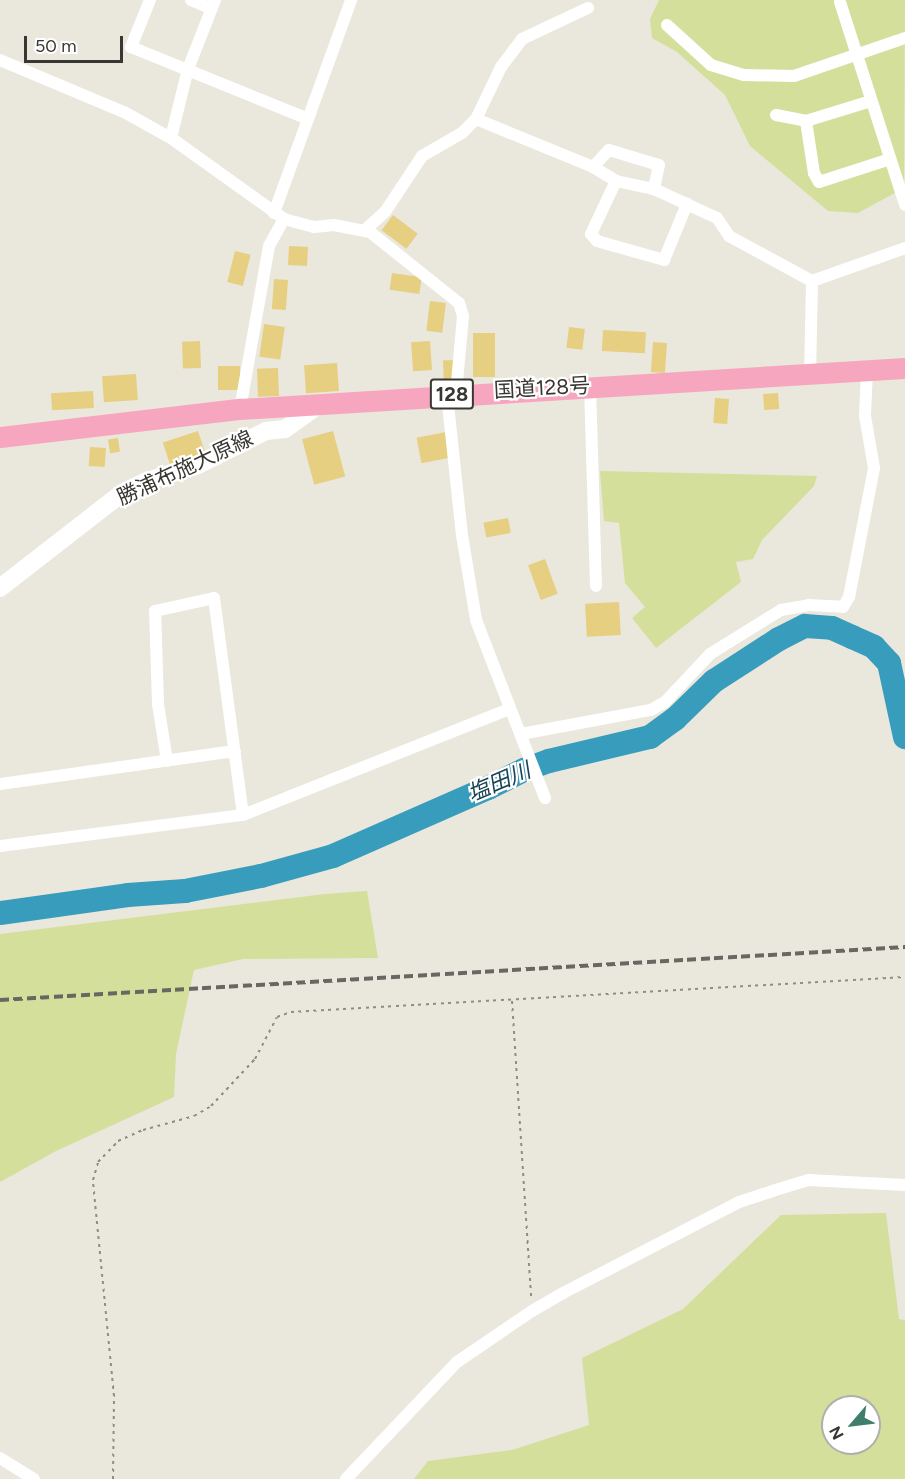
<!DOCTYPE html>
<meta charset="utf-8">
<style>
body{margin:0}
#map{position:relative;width:905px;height:1479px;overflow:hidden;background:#eae7dc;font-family:Figtree,"Noto Sans JP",sans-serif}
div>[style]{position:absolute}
.green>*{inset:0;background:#d5df9c}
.river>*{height:24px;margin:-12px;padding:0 12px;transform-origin:12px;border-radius:12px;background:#389cbd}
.building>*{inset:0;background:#e6cf80;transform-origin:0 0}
.path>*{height:2px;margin-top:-1px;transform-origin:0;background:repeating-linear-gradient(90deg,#8e8c85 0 3px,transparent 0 7.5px)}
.minor>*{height:12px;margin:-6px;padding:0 6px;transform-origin:6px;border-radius:6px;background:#fff}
.secondary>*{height:18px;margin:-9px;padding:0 9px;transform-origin:9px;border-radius:9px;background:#fff}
.trunk>*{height:21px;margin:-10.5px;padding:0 10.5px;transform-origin:10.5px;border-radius:10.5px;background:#f7a6bf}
.rail>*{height:4px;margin-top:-2px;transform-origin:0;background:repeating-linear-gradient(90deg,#696761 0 9px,transparent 0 13.5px)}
span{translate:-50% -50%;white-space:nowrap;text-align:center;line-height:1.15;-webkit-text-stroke:4.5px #fff;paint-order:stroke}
.shield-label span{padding:2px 4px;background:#fff;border:2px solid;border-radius:4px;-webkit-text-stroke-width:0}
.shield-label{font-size:20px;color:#383733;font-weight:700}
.street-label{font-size:21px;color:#383733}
.water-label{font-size:22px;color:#1a4453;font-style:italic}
.north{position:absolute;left:821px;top:1395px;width:60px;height:60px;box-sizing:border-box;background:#fff;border:2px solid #afafad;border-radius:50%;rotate:242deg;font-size:16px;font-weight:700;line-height:24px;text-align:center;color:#383733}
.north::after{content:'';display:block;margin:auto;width:21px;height:27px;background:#3f7e6b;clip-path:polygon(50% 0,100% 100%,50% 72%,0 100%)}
.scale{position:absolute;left:24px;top:36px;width:99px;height:27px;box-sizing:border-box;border:3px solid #383733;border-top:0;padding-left:8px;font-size:18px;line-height:21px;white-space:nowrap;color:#383733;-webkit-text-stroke:4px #fff;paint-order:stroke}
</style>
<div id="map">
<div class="green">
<div style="clip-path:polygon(659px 0,905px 0,904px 188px,858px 213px,828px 211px,750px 146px,725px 95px,677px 52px,652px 38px,650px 19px)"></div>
<div style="clip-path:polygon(600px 471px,817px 476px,814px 486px,762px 540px,753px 559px,736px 562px,741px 582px,656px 648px,632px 618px,645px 607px,625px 583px,619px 523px,604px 521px)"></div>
<div style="clip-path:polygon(367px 891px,378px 958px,243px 959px,194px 970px,176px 1054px,174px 1097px,56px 1151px,0 1182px,0 934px,325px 894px)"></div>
<div style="clip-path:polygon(evenodd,886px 1213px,899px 1319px,905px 1320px,905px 1479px,414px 1479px,428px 1461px,512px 1450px,589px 1425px,582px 1358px,683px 1309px,781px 1215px,886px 1213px,833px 1407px,869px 1407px,869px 1443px,833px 1443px,833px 1407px)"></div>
</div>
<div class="river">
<div style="left:0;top:913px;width:129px;rotate:-8deg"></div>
<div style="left:128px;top:895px;width:57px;rotate:-4deg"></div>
<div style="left:185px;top:891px;width:77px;rotate:-11.2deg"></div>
<div style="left:261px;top:876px;width:75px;rotate:-15.5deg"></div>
<div style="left:333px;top:856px;width:169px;rotate:-23.7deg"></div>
<div style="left:488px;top:788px;width:40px;rotate:-26.6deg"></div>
<div style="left:524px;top:770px;width:27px;rotate:-20deg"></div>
<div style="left:549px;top:761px;width:104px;rotate:-13.4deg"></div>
<div style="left:650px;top:737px;width:31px;rotate:-36deg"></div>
<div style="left:675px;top:719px;width:54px;rotate:-44.3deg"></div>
<div style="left:714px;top:681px;width:77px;rotate:-32.9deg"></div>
<div style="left:779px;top:639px;width:29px;rotate:-27deg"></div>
<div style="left:805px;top:626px;width:27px;rotate:4deg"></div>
<div style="left:832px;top:628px;width:22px;rotate:24deg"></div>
<div style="left:852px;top:637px;width:24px;rotate:24deg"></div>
<div style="left:874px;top:647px;width:22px;rotate:47deg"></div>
<div style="left:889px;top:663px;width:76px;rotate:77.8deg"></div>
</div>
<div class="building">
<div style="left:393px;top:215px;width:31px;height:19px;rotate:37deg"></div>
<div style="left:289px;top:246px;width:19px;height:19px;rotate:3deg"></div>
<div style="left:235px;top:251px;width:16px;height:32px;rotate:14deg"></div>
<div style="left:392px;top:273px;width:30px;height:17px;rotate:8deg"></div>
<div style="left:274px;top:279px;width:14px;height:30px;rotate:4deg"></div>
<div style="left:430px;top:301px;width:16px;height:30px;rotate:7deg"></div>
<div style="left:264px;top:324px;width:21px;height:33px;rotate:8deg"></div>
<div style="left:569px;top:327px;width:16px;height:21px;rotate:7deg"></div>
<div style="left:603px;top:330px;width:43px;height:21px;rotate:3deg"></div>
<div style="left:473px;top:333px;width:22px;height:44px"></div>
<div style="left:200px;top:341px;width:27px;height:18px;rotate:88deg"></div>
<div style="left:430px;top:341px;width:29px;height:19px;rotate:86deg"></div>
<div style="left:653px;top:342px;width:14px;height:30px;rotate:4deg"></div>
<div style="left:455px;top:360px;width:25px;height:12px;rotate:88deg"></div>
<div style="left:337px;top:363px;width:28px;height:33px;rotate:86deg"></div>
<div style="left:218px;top:366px;width:22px;height:24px"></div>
<div style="left:278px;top:368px;width:28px;height:21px;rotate:88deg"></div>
<div style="left:136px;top:374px;width:26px;height:34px;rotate:86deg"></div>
<div style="left:93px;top:391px;width:17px;height:42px;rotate:87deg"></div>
<div style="left:778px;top:393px;width:16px;height:15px;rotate:86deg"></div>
<div style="left:715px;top:398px;width:14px;height:25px;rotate:4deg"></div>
<div style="left:198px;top:431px;width:23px;height:37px;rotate:72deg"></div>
<div style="left:333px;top:431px;width:47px;height:32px;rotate:75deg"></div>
<div style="left:446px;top:432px;width:26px;height:30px;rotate:79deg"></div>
<div style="left:118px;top:438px;width:14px;height:10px;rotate:82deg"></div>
<div style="left:90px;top:447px;width:16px;height:19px;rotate:4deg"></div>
<div style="left:508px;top:518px;width:15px;height:25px;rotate:79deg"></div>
<div style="left:545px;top:559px;width:37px;height:18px;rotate:70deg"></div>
<div style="left:619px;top:602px;width:33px;height:34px;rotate:87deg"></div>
</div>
<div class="path">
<div style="left:512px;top:1001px;width:297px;rotate:86.3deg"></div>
<div style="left:113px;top:1479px;width:83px;rotate:-89.3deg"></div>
<div style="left:114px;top:1396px;width:217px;rotate:-95.6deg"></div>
<div style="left:93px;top:1180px;width:19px;rotate:-74deg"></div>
<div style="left:98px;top:1162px;width:29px;rotate:-46deg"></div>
<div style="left:118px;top:1141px;width:27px;rotate:-24deg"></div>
<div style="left:143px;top:1130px;width:53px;rotate:-15.4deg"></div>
<div style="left:194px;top:1116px;width:20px;rotate:-30deg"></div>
<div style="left:211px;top:1106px;width:64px;rotate:-46.9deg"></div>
<div style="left:255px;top:1059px;width:47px;rotate:-62.4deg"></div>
<div style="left:277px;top:1017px;width:15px;rotate:-20deg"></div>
<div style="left:291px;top:1012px;width:615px;rotate:-3.26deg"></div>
</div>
<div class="minor">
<div style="left:150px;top:0;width:51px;rotate:112deg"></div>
<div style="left:131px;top:47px;width:191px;rotate:22.1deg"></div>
<div style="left:191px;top:0;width:21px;rotate:23deg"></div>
<div style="left:840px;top:2px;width:213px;rotate:72.2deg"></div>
<div style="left:667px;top:25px;width:59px;rotate:42.3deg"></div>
<div style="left:711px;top:65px;width:34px;rotate:17deg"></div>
<div style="left:744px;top:75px;width:50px;rotate:1.1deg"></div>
<div style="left:794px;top:76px;width:117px;rotate:-18.9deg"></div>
<div style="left:0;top:60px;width:134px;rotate:22.8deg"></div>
<div style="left:124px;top:112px;width:54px;rotate:29deg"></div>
<div style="left:171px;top:138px;width:139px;rotate:35.6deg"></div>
<div style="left:284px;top:219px;width:31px;rotate:15deg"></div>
<div style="left:314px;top:227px;width:20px;rotate:-6deg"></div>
<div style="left:334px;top:225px;width:37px;rotate:11deg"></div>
<div style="left:370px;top:232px;width:114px;rotate:38.6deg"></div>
<div style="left:459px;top:303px;width:14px;rotate:73deg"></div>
<div style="left:463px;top:316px;width:77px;rotate:95.2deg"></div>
<div style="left:776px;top:115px;width:31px;rotate:11deg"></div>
<div style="left:806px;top:121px;width:68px;rotate:-17.1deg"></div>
<div style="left:476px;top:119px;width:126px;rotate:22.3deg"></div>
<div style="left:593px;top:167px;width:23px;rotate:-47deg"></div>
<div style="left:609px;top:150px;width:52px;rotate:16.7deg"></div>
<div style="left:659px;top:165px;width:25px;rotate:102deg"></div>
<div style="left:654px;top:189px;width:69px;rotate:24.7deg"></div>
<div style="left:717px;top:218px;width:22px;rotate:56deg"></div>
<div style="left:729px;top:236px;width:94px;rotate:28.5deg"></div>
<div style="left:812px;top:281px;width:94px;rotate:91.2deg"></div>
<div style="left:806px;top:121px;width:53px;rotate:81.3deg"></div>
<div style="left:814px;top:173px;width:10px;rotate:61deg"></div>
<div style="left:819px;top:182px;width:75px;rotate:-17.9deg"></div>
<div style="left:171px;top:138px;width:71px;rotate:-76.2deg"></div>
<div style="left:188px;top:69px;width:74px;rotate:-68.6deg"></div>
<div style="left:593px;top:167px;width:27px;rotate:31deg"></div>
<div style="left:616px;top:181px;width:39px;rotate:12deg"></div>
<div style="left:616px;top:181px;width:59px;rotate:115.3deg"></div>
<div style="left:591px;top:234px;width:9px;rotate:49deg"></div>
<div style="left:597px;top:241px;width:70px;rotate:15.8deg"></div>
<div style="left:664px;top:260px;width:61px;rotate:-67.7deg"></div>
<div style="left:274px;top:213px;width:226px;rotate:-70.1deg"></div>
<div style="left:366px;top:229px;width:25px;rotate:-42deg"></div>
<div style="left:385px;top:212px;width:67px;rotate:-56.5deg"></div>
<div style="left:422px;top:156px;width:46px;rotate:-29.9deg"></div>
<div style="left:462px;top:133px;width:20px;rotate:-45deg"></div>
<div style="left:476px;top:119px;width:58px;rotate:-64.3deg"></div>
<div style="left:501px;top:67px;width:35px;rotate:-53deg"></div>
<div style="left:522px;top:39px;width:73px;rotate:-25.2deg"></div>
<div style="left:812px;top:281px;width:99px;rotate:-19.5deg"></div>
<div style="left:590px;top:385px;width:201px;rotate:88.3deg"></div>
<div style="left:447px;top:395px;width:141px;rotate:83.9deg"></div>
<div style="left:462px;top:535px;width:86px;rotate:80.6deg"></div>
<div style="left:476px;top:620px;width:191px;rotate:68.8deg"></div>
<div style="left:240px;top:409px;width:166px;rotate:-79.9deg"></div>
<div style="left:269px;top:246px;width:31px;rotate:-61deg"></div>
<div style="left:521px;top:734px;width:132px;rotate:-10.5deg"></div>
<div style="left:651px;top:710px;width:16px;rotate:-30deg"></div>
<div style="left:665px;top:702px;width:66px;rotate:-46.8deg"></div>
<div style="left:710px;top:654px;width:84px;rotate:-31.8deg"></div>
<div style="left:781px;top:610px;width:27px;rotate:-10deg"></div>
<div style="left:808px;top:605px;width:35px;rotate:3deg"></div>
<div style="left:843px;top:607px;width:12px;rotate:-59deg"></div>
<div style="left:849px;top:597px;width:131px;rotate:-79deg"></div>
<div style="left:874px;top:468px;width:53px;rotate:-99.8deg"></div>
<div style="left:865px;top:416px;width:45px;rotate:-87.5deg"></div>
<div style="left:167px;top:761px;width:58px;rotate:-99deg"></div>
<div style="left:158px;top:704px;width:93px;rotate:-91.8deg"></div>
<div style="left:155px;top:611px;width:60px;rotate:-12.4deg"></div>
<div style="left:214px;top:598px;width:219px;rotate:82.4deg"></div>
<div style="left:0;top:784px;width:237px;rotate:-8deg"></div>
<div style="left:0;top:846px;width:245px;rotate:-7.3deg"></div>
<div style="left:243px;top:815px;width:287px;rotate:-21.7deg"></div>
<div style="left:0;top:1458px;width:40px;rotate:32deg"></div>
<div style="left:346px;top:1479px;width:161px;rotate:-46.5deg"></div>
<div style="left:457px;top:1362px;width:91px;rotate:-34.2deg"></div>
<div style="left:532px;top:1311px;width:36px;rotate:-30deg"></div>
<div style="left:563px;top:1293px;width:198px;rotate:-27.3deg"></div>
<div style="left:739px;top:1202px;width:35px;rotate:-18deg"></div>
<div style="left:772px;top:1191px;width:38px;rotate:-17deg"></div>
<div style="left:808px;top:1180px;width:97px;rotate:3deg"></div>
</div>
<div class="secondary">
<div style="left:0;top:588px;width:155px;rotate:-37.9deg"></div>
<div style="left:122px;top:493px;width:28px;rotate:-26deg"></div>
<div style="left:147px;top:481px;width:53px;rotate:-17.4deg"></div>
<div style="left:198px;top:465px;width:76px;rotate:-26.6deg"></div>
<div style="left:266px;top:431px;width:19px;rotate:-6deg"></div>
<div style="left:285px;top:429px;width:43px;rotate:-35.5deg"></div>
</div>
<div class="trunk">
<div style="left:0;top:437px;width:242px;rotate:-6.7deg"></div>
<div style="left:240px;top:409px;width:666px;rotate:-3.53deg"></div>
</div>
<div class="rail">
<div style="left:0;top:1000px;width:907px;rotate:-3.35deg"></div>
</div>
<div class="shield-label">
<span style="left:452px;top:394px">128</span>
</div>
<div class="street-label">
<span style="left:542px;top:388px;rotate:-3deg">国道128号</span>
<span style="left:185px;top:468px;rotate:-25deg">勝浦布施大原線</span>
</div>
<div class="water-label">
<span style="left:499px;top:782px;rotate:-23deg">塩田川</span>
</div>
<div class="north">N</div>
<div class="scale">50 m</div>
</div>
